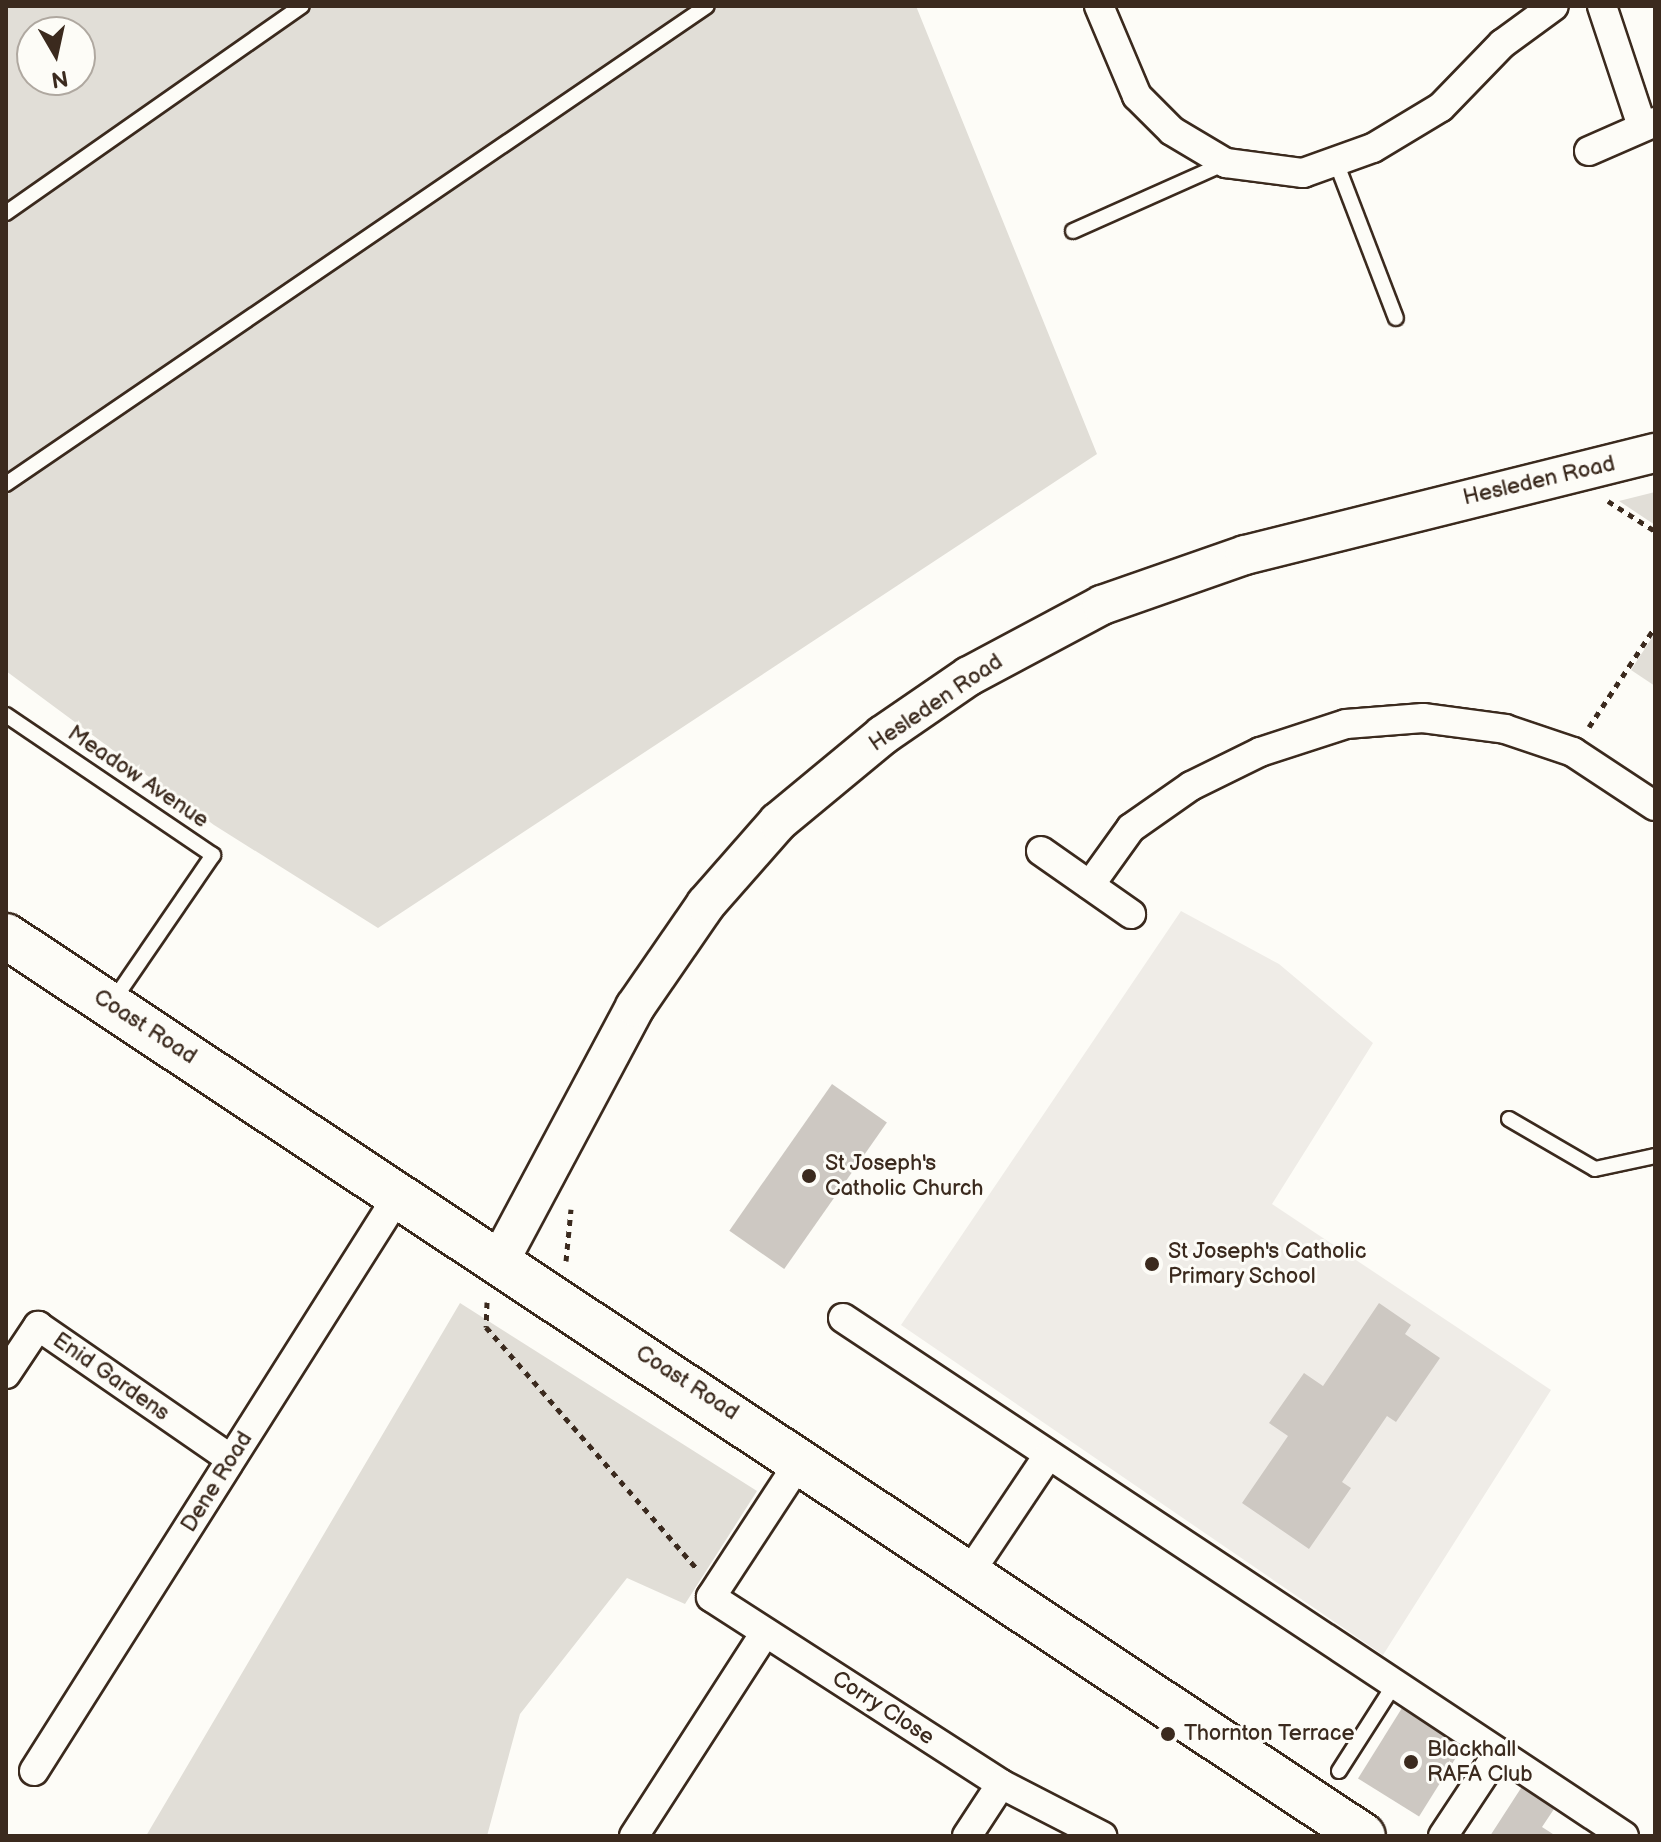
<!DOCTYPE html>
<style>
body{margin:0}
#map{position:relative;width:1661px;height:1842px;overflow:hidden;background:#fdfcf7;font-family:"Balsamiq Sans",sans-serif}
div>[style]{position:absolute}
.built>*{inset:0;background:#efece7}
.green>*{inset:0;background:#e1ded7}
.building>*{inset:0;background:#cdc8c2;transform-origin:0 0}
.path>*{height:5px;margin-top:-2.5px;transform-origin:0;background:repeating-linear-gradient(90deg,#3b2a1e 0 6px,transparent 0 12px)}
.roads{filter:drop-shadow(2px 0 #3b2a1e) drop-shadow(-2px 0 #3b2a1e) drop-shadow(0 2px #3b2a1e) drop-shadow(0 -2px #3b2a1e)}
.service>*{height:14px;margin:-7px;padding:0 7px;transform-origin:7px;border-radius:7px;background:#fdfcf7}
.minor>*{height:28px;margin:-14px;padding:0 14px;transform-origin:14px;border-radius:14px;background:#fdfcf7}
.secondary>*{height:38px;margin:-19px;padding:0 19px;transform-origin:19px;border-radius:19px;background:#fdfcf7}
.primary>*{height:44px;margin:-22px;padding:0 22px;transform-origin:22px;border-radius:22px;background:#fdfcf7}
.dots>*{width:22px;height:22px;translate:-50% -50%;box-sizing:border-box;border:4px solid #fdfcf7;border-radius:50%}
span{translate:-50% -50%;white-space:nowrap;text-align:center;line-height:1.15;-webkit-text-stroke:6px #fdfcf7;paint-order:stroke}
.street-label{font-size:22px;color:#3b2a1e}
.poi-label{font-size:22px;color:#3b2a1e}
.left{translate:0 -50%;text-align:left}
.frame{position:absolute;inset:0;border:8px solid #3b2a1e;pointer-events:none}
.north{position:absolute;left:16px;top:16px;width:80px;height:80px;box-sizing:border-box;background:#fdfcf7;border:2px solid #afa8a0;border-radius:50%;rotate:171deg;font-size:22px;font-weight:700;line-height:32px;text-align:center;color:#3b2a1e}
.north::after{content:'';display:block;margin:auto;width:28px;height:36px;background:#3b2a1e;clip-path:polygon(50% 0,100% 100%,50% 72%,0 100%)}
</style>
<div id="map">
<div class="built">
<div style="clip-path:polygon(1181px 911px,1279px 964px,1373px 1043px,1272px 1204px,1551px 1390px,1383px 1655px,901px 1325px)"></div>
</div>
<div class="green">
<div style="clip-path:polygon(evenodd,6px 6px,916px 6px,1097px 454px,378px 928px,214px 825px,6px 671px,6px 6px,32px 32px,80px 32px,80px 80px,32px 80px,32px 32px)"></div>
<div style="clip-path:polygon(1655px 492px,1655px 525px,1619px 501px)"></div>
<div style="clip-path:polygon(1655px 633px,1655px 686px,1631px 670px)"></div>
<div style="clip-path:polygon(460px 1303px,757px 1491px,685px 1604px,627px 1578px,520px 1714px,487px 1836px,146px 1836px)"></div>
</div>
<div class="building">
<div style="left:832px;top:1084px;width:67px;height:179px;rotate:35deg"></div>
<div style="clip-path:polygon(1379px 1303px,1411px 1325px,1405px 1334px,1440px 1358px,1396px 1422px,1387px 1416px,1342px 1482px,1351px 1488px,1309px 1549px,1242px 1503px,1288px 1436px,1269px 1423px,1304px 1373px,1323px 1386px)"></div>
<div style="left:1402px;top:1708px;width:72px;height:83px;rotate:32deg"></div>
<div style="clip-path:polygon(1523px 1785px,1556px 1806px,1542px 1827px,1556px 1836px,1490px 1836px)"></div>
</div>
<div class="path">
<div style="left:1608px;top:501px;width:56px;rotate:32.6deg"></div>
<div style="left:1589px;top:727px;width:120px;rotate:-56.6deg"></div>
<div style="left:566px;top:1261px;width:52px;rotate:-84.5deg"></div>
<div style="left:487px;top:1302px;width:25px;rotate:92deg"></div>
<div style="left:486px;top:1327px;width:320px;rotate:48.9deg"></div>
</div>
<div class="roads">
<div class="service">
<div style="left:1336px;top:162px;width:167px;rotate:69deg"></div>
<div style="left:6px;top:213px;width:361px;rotate:-35deg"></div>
<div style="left:1073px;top:231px;width:167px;rotate:-24deg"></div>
<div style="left:6px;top:484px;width:848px;rotate:-34.29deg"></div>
<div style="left:6px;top:715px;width:250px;rotate:34.1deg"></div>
<div style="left:213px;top:855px;width:177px;rotate:124.4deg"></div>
<div style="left:1509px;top:1119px;width:99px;rotate:30.2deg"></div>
<div style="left:1595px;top:1169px;width:61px;rotate:-12.2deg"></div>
<div style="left:1339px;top:1771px;width:102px;rotate:-57.4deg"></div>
</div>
<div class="minor">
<div style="left:1099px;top:6px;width:98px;rotate:67.1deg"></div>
<div style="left:1137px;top:96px;width:49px;rotate:45deg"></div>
<div style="left:1172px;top:131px;width:63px;rotate:30.7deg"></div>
<div style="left:1226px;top:163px;width:78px;rotate:7.4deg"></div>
<div style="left:1303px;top:173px;width:74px;rotate:-19.7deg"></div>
<div style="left:1373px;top:148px;width:79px;rotate:-31.1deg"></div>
<div style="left:1441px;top:107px;width:88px;rotate:-45.9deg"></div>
<div style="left:1502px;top:44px;width:64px;rotate:-36.2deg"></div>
<div style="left:1602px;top:6px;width:126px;rotate:71.6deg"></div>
<div style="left:1589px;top:151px;width:72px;rotate:-23.7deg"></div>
<div style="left:1041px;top:851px;width:110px;rotate:35deg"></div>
<div style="left:1090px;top:885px;width:70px;rotate:-54.3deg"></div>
<div style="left:1131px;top:828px;width:73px;rotate:-35deg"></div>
<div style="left:1191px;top:786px;width:77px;rotate:-26.2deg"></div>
<div style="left:1260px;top:752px;width:90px;rotate:-18deg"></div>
<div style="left:1346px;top:724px;width:77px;rotate:-4.5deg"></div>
<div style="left:1423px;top:718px;width:83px;rotate:7.6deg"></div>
<div style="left:1505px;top:729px;width:72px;rotate:18.7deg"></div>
<div style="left:1573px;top:752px;width:98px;rotate:33.4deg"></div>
<div style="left:843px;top:1318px;width:937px;rotate:33.55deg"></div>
<div style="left:6px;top:1374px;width:58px;rotate:-56.3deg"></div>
<div style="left:38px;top:1326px;width:234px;rotate:34.6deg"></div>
<div style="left:802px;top:1458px;width:166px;rotate:123.2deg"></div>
<div style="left:711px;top:1597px;width:345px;rotate:32.8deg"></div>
<div style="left:1001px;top:1784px;width:114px;rotate:27.2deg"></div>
<div style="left:970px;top:1572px;width:138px;rotate:-56.2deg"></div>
<div style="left:34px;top:1771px;width:683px;rotate:-57.68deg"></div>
<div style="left:634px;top:1836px;width:242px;rotate:-57.2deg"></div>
<div style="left:967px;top:1836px;width:62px;rotate:-56.8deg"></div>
<div style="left:1443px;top:1836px;width:100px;rotate:-56.5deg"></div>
</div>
<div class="secondary">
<div style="left:500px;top:1260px;width:287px;rotate:-61.9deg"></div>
<div style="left:635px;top:1007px;width:125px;rotate:-55.4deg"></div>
<div style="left:706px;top:904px;width:109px;rotate:-48.7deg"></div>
<div style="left:778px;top:822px;width:136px;rotate:-39.6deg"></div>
<div style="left:883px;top:735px;width:104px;rotate:-34.5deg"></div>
<div style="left:969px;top:676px;width:151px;rotate:-28.1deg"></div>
<div style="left:1102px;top:605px;width:151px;rotate:-19.3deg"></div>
<div style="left:1245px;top:555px;width:422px;rotate:-14deg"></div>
</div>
<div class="primary">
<div style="left:6px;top:936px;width:1628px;rotate:33.55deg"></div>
</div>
</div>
<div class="dots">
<div style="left:809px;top:1176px;background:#3b2a1e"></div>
<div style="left:1152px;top:1264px;background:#3b2a1e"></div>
<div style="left:1168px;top:1734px;background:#3b2a1e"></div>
<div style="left:1411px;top:1762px;background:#3b2a1e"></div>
</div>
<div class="street-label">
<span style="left:1539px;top:481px;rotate:-13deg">Hesleden Road</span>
<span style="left:936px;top:703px;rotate:-34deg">Hesleden Road</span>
<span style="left:138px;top:777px;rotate:34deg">Meadow Avenue</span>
<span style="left:145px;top:1027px;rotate:33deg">Coast Road</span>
<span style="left:111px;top:1377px;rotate:35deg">Enid Gardens</span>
<span style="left:687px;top:1383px;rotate:33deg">Coast Road</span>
<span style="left:217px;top:1482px;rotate:-58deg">Dene Road</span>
<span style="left:883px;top:1708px;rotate:33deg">Corry Close</span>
</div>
<div class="poi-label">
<span class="left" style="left:825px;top:1176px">St Joseph's<br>Catholic Church</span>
<span class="left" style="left:1168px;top:1264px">St Joseph's Catholic<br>Primary School</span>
<span class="left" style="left:1184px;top:1734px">Thornton Terrace</span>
<span class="left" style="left:1427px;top:1762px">Blackhall<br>RAFA Club</span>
</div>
<div class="frame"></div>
<div class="north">N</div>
</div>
